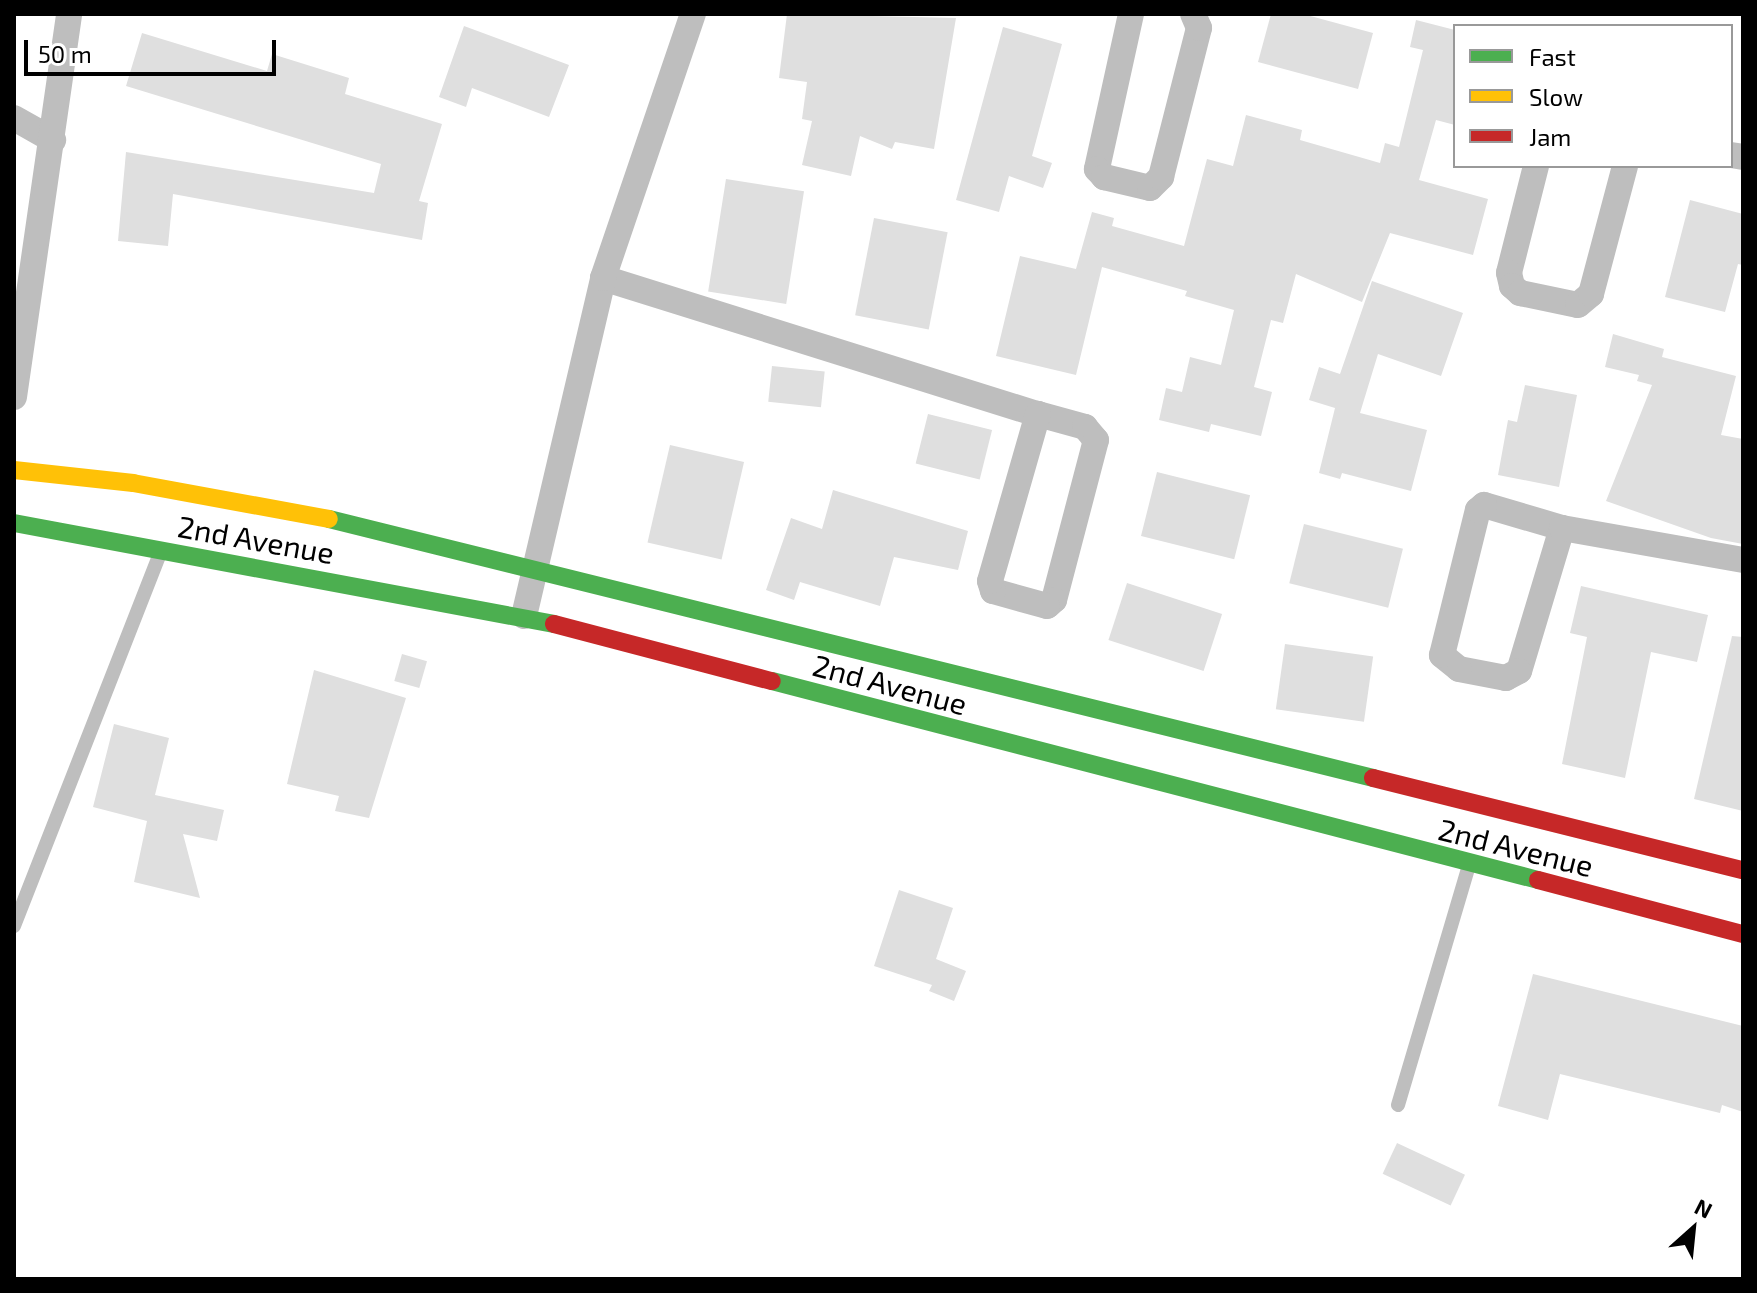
<!DOCTYPE html>
<style>
body{margin:0}
#map{position:relative;width:1757px;height:1293px;overflow:hidden;background:#fff;font-family:"Exo 2",sans-serif}
div>[style]{position:absolute}
.building>*{inset:0;background:#dfdfdf;transform-origin:0 0}
.lane>*{height:14px;margin:-7px;padding:0 7px;transform-origin:7px;border-radius:7px;background:#bebebe}
.street>*{height:26px;margin:-13px;padding:0 13px;transform-origin:13px;border-radius:13px;background:#bebebe}
.fast>*{height:18px;margin:-9px;padding:0 9px;transform-origin:9px;border-radius:9px;background:#4caf50}
.slow>*{height:18px;margin:-9px;padding:0 9px;transform-origin:9px;border-radius:9px;background:#ffc107}
.jam>*{height:18px;margin:-9px;padding:0 9px;transform-origin:9px;border-radius:9px;background:#c62828}
span{translate:-50% -50%;white-space:nowrap;text-align:center;line-height:1.15;-webkit-text-stroke:7px #fff;paint-order:stroke}
.street-label{font-size:30px;color:#000}
.frame{position:absolute;inset:0;border:16px solid #000;pointer-events:none}
.legend{position:absolute;left:1453px;top:24px;width:280px;height:144px;box-sizing:border-box;background:#fff;border:2px solid #999;margin:0;padding:10px 14px;list-style:none;font-size:24px;color:#000}
.legend li{display:flex;align-items:center;gap:16px;height:40px}
.legend b{width:40px;border:2px solid #999}
.north{position:absolute;left:1653px;top:1189px;width:80px;height:80px;-webkit-text-stroke:6px #fff;paint-order:stroke;rotate:27deg;font-size:22px;font-weight:700;line-height:32px;text-align:center;color:#000}
.north::after{content:'';display:block;margin:auto;width:28px;height:36px;background:#000;clip-path:polygon(50% 0,100% 100%,50% 72%,0 100%)}
.scale{position:absolute;left:24px;top:40px;width:252px;height:36px;box-sizing:border-box;border:4px solid #000;border-top:0;padding-left:10px;font-size:24px;line-height:28px;white-space:nowrap;color:#000;-webkit-text-stroke:6px #fff;paint-order:stroke}
</style>
<div id="map">
<div class="building">
<div style="clip-path:polygon(787px 14px,956px 18px,934px 149px,895px 142px,892px 149px,860px 136px,851px 176px,802px 165px,812px 121px,802px 119px,807px 82px,779px 78px)"></div>
<div style="clip-path:polygon(1271px 14px,1303px 14px,1373px 33px,1358px 89px,1258px 62px)"></div>
<div style="clip-path:polygon(1416px 20px,1455px 30px,1455px 125px,1436px 120px,1419px 180px,1488px 199px,1473px 255px,1390px 233px,1362px 302px,1296px 274px,1283px 323px,1271px 320px,1254px 387px,1272px 392px,1261px 436px,1211px 424px,1209px 432px,1159px 420px,1166px 388px,1182px 392px,1190px 357px,1221px 365px,1234px 310px,1185px 296px,1187px 291px,1102px 267px,1076px 375px,996px 356px,1020px 256px,1076px 269px,1092px 212px,1114px 218px,1112px 226px,1184px 246px,1207px 159px,1233px 166px,1246px 115px,1302px 130px,1300px 140px,1380px 163px,1385px 143px,1399px 147px,1423px 50px,1410px 47px)"></div>
<div style="clip-path:polygon(464px 26px,569px 65px,549px 117px,472px 88px,466px 107px,439px 97px)"></div>
<div style="clip-path:polygon(1003px 27px,1062px 44px,1032px 156px,1052px 163px,1043px 188px,1009px 176px,999px 212px,956px 200px)"></div>
<div style="clip-path:polygon(142px 33px,267px 71px,272px 54px,349px 78px,345px 94px,442px 124px,419px 201px,428px 203px,422px 240px,173px 194px,168px 246px,118px 241px,126px 152px,374px 193px,381px 164px,126px 86px)"></div>
<div style="left:726px;top:179px;width:79px;height:114px;rotate:9deg"></div>
<div style="clip-path:polygon(1690px 200px,1743px 214px,1743px 265px,1738px 264px,1725px 312px,1665px 297px)"></div>
<div style="left:874px;top:218px;width:75px;height:99px;rotate:11deg"></div>
<div style="clip-path:polygon(1372px 281px,1463px 313px,1441px 376px,1378px 354px,1360px 413px,1427px 430px,1411px 491px,1342px 473px,1340px 479px,1319px 473px,1335px 408px,1309px 400px,1319px 367px,1340px 374px)"></div>
<div style="clip-path:polygon(1613px 334px,1664px 349px,1662px 357px,1736px 376px,1721px 435px,1743px 439px,1743px 544px,1711px 538px,1606px 501px,1652px 385px,1637px 381px,1639px 375px,1605px 367px)"></div>
<div style="left:772px;top:366px;width:53px;height:36px;rotate:6deg"></div>
<div style="clip-path:polygon(1525px 385px,1577px 395px,1559px 487px,1498px 475px,1508px 420px,1517px 422px)"></div>
<div style="left:928px;top:414px;width:66px;height:51px;rotate:14deg"></div>
<div style="left:670px;top:445px;width:76px;height:100px;rotate:13deg"></div>
<div style="left:1157px;top:472px;width:96px;height:66px;rotate:14deg"></div>
<div style="clip-path:polygon(833px 490px,968px 531px,958px 570px,894px 557px,880px 606px,800px 582px,794px 600px,766px 590px,791px 518px,822px 529px)"></div>
<div style="left:1304px;top:524px;width:102px;height:61px;rotate:14deg"></div>
<div style="left:1127px;top:583px;width:100px;height:60px;rotate:18deg"></div>
<div style="clip-path:polygon(1581px 586px,1708px 615px,1697px 662px,1651px 652px,1625px 778px,1562px 764px,1587px 637px,1570px 633px)"></div>
<div style="clip-path:polygon(1732px 636px,1743px 637px,1743px 811px,1694px 799px)"></div>
<div style="left:1285px;top:644px;width:89px;height:66px;rotate:8deg"></div>
<div style="left:402px;top:654px;width:26px;height:28px;rotate:16deg"></div>
<div style="clip-path:polygon(314px 670px,406px 698px,369px 818px,335px 811px,339px 796px,287px 784px)"></div>
<div style="clip-path:polygon(114px 724px,169px 738px,155px 795px,224px 810px,217px 841px,183px 834px,200px 898px,134px 882px,147px 821px,93px 807px)"></div>
<div style="clip-path:polygon(899px 890px,953px 908px,936px 959px,966px 971px,954px 1001px,929px 991px,932px 985px,874px 966px)"></div>
<div style="clip-path:polygon(1533px 974px,1743px 1026px,1743px 1112px,1722px 1105px,1720px 1113px,1560px 1074px,1548px 1120px,1498px 1106px)"></div>
<div style="left:1397px;top:1143px;width:75px;height:34px;rotate:25deg"></div>
</div>
<div class="lane">
<div style="left:14px;top:926px;width:404px;rotate:-68.6deg"></div>
<div style="left:1398px;top:1105px;width:250px;rotate:-73.5deg"></div>
</div>
<div class="street">
<div style="left:1131px;top:14px;width:159px;rotate:102.4deg"></div>
<div style="left:1097px;top:169px;width:11px;rotate:49deg"></div>
<div style="left:1104px;top:177px;width:47px;rotate:13.4deg"></div>
<div style="left:1150px;top:188px;width:16px;rotate:-45deg"></div>
<div style="left:1161px;top:177px;width:154px;rotate:-75.7deg"></div>
<div style="left:1199px;top:28px;width:15px;rotate:-113deg"></div>
<div style="left:14px;top:118px;width:45px;rotate:29.4deg"></div>
<div style="left:1731px;top:155px;width:12px;rotate:9deg"></div>
<div style="left:1536px;top:166px;width:110px;rotate:104.2deg"></div>
<div style="left:1509px;top:273px;width:13px;rotate:77deg"></div>
<div style="left:1512px;top:286px;width:11px;rotate:41deg"></div>
<div style="left:1520px;top:293px;width:59px;rotate:11.7deg"></div>
<div style="left:1578px;top:305px;width:17px;rotate:-40deg"></div>
<div style="left:1591px;top:294px;width:132px;rotate:-75.1deg"></div>
<div style="left:603px;top:278px;width:456px;rotate:17.4deg"></div>
<div style="left:14px;top:397px;width:387px;rotate:-81.8deg"></div>
<div style="left:1038px;top:414px;width:49px;rotate:15.5deg"></div>
<div style="left:1085px;top:427px;width:17px;rotate:50deg"></div>
<div style="left:1096px;top:440px;width:165px;rotate:104.7deg"></div>
<div style="left:1054px;top:600px;width:9px;rotate:139deg"></div>
<div style="left:1047px;top:606px;width:56px;rotate:-164.5deg"></div>
<div style="left:993px;top:591px;width:10px;rotate:-107deg"></div>
<div style="left:990px;top:581px;width:174px;rotate:-74deg"></div>
<div style="left:1484px;top:505px;width:81px;rotate:16.4deg"></div>
<div style="left:1562px;top:528px;width:149px;rotate:106.7deg"></div>
<div style="left:1519px;top:671px;width:15px;rotate:152deg"></div>
<div style="left:1506px;top:678px;width:48px;rotate:-169.2deg"></div>
<div style="left:1459px;top:669px;width:22px;rotate:-141deg"></div>
<div style="left:1442px;top:655px;width:149px;rotate:-76.1deg"></div>
<div style="left:1478px;top:510px;width:8px;rotate:-40deg"></div>
<div style="left:1562px;top:528px;width:184px;rotate:10deg"></div>
<div style="left:524px;top:616px;width:347px;rotate:-76.8deg"></div>
<div style="left:603px;top:278px;width:279px;rotate:-71.2deg"></div>
</div>
<div class="fast">
<div style="left:329px;top:519px;width:1076px;rotate:13.93deg"></div>
<div style="left:14px;top:523px;width:549px;rotate:10.59deg"></div>
<div style="left:772px;top:681px;width:791px;rotate:14.56deg"></div>
</div>
<div class="slow">
<div style="left:14px;top:470px;width:120px;rotate:6.2deg"></div>
<div style="left:133px;top:483px;width:199px;rotate:10.4deg"></div>
</div>
<div class="jam">
<div style="left:554px;top:624px;width:225px;rotate:14.7deg"></div>
<div style="left:1373px;top:778px;width:381px;rotate:14deg"></div>
<div style="left:1538px;top:880px;width:212px;rotate:14.8deg"></div>
</div>
<div class="street-label">
<span style="left:256px;top:539px;rotate:10deg">2nd Avenue</span>
<span style="left:890px;top:684px;rotate:15deg">2nd Avenue</span>
<span style="left:1516px;top:847px;rotate:14deg">2nd Avenue</span>
</div>
<div class="frame"></div>
<ul class="legend">
<li><b style="height:10px;background:#4caf50"></b>Fast</li>
<li><b style="height:10px;background:#ffc107"></b>Slow</li>
<li><b style="height:10px;background:#c62828"></b>Jam</li>
</ul>
<div class="north">N</div>
<div class="scale">50 m</div>
</div>
